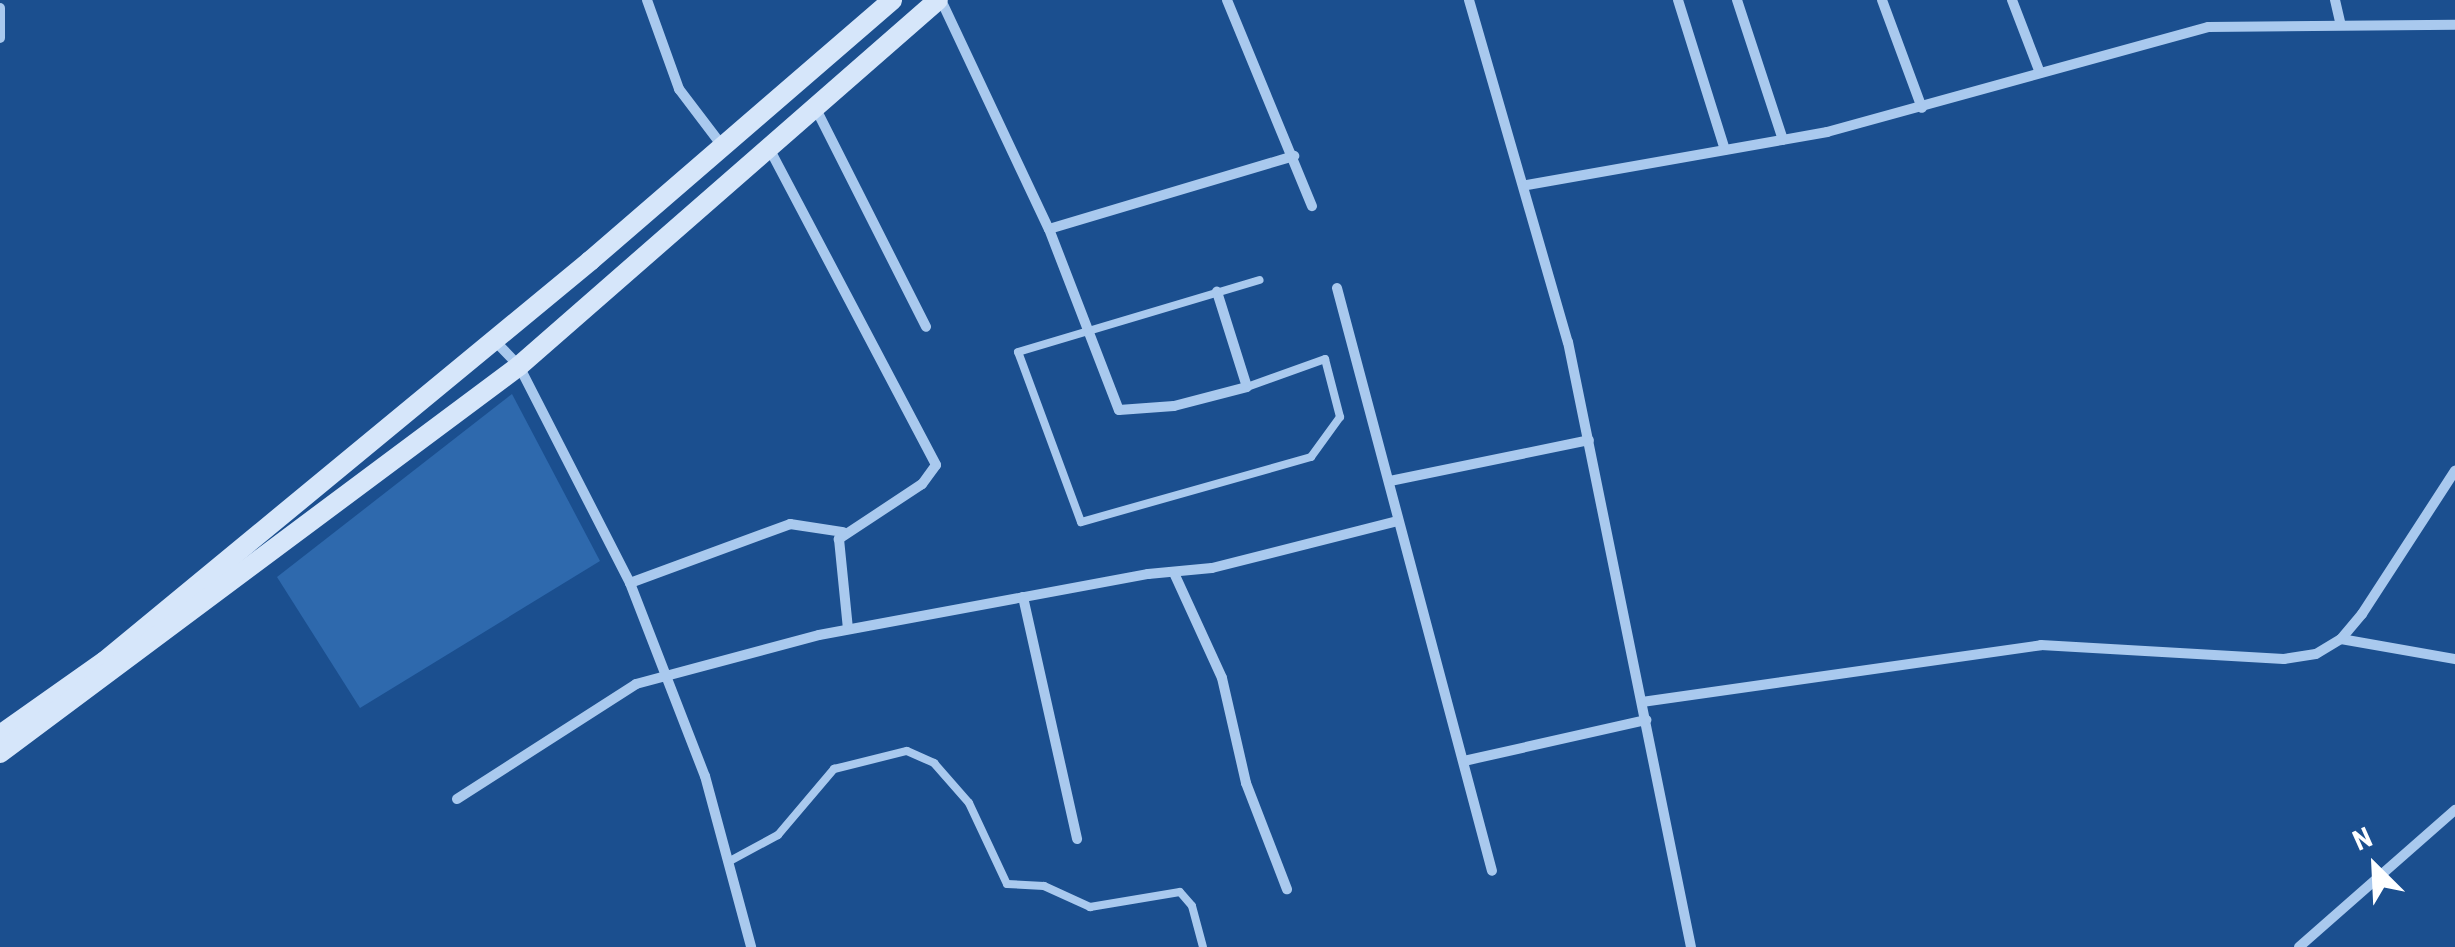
<!DOCTYPE html>
<style>
body{margin:0}
#map{position:relative;width:2455px;height:947px;overflow:hidden;background:#1b4f8f;font-family:"Roboto Condensed",sans-serif}
div>[style]{position:absolute}
.green>*{inset:0;background:#2e69ad}
.lane>*{height:8px;margin:-4px;padding:0 4px;transform-origin:4px;border-radius:4px;background:#a9c9ee}
.street>*{height:10px;margin:-5px;padding:0 5px;transform-origin:5px;border-radius:5px;background:#a9c9ee}
.secondary>*{height:20px;margin:-10px;padding:0 10px;transform-origin:10px;border-radius:10px;background:#d6e6fa}
span{translate:-50% -50%;white-space:nowrap;text-align:center;line-height:1.15;-webkit-text-stroke:9px #1b4f8f;paint-order:stroke}
.north{position:absolute;left:2325px;top:817px;width:100px;height:100px;-webkit-text-stroke:8px #1b4f8f;paint-order:stroke;rotate:336deg;font-size:28px;font-weight:700;line-height:40px;text-align:center;color:#fff}
.north::after{content:'';display:block;margin:auto;width:35px;height:45px;background:#fff;clip-path:polygon(50% 0,100% 100%,50% 72%,0 100%)}
</style>
<div id="map">
<div class="green">
<div style="clip-path:polygon(512px 394px,600px 561px,360px 708px,277px 577px)"></div>
</div>
<div class="lane">
<div style="left:1247px;top:387px;width:83px;rotate:-19.7deg"></div>
<div style="left:1325px;top:359px;width:60px;rotate:75.5deg"></div>
<div style="left:1340px;top:417px;width:49px;rotate:125.9deg"></div>
<div style="left:1311px;top:457px;width:239px;rotate:164.2deg"></div>
<div style="left:1081px;top:522px;width:181px;rotate:-110.3deg"></div>
<div style="left:1018px;top:352px;width:252px;rotate:-16.6deg"></div>
<div style="left:728px;top:862px;width:57px;rotate:-28.4deg"></div>
<div style="left:778px;top:835px;width:87px;rotate:-49.7deg"></div>
<div style="left:834px;top:769px;width:75px;rotate:-13.9deg"></div>
<div style="left:907px;top:751px;width:30px;rotate:24deg"></div>
<div style="left:934px;top:763px;width:53px;rotate:48.8deg"></div>
<div style="left:969px;top:803px;width:89px;rotate:64.9deg"></div>
<div style="left:1007px;top:884px;width:37px;rotate:3deg"></div>
<div style="left:1044px;top:886px;width:51px;rotate:24.5deg"></div>
<div style="left:1090px;top:907px;width:91px;rotate:-9.5deg"></div>
<div style="left:1180px;top:892px;width:18px;rotate:49deg"></div>
<div style="left:1192px;top:906px;width:42px;rotate:75deg"></div>
</div>
<div class="street">
<div style="left:647px;top:0;width:95px;rotate:70.2deg"></div>
<div style="left:679px;top:89px;width:73px;rotate:52.8deg"></div>
<div style="left:941px;top:0;width:253px;rotate:64.8deg"></div>
<div style="left:1049px;top:229px;width:194px;rotate:68.9deg"></div>
<div style="left:1119px;top:410px;width:55px;rotate:-4.2deg"></div>
<div style="left:1174px;top:406px;width:75px;rotate:-14.6deg"></div>
<div style="left:1247px;top:387px;width:100px;rotate:-107.5deg"></div>
<div style="left:1227px;top:0;width:223px;rotate:67.6deg"></div>
<div style="left:1469px;top:0;width:356px;rotate:73.9deg"></div>
<div style="left:1568px;top:342px;width:617px;rotate:78.51deg"></div>
<div style="left:1678px;top:0;width:157px;rotate:72.6deg"></div>
<div style="left:1737px;top:0;width:147px;rotate:71.8deg"></div>
<div style="left:1882px;top:0;width:115px;rotate:69.7deg"></div>
<div style="left:2012px;top:0;width:78px;rotate:69deg"></div>
<div style="left:2335px;top:0;width:23px;rotate:77deg"></div>
<div style="left:0;top:8px;width:30px;rotate:90deg"></div>
<div style="left:816px;top:109px;width:244px;rotate:63.2deg"></div>
<div style="left:770px;top:150px;width:356px;rotate:62.2deg"></div>
<div style="left:936px;top:465px;width:24px;rotate:126deg"></div>
<div style="left:922px;top:484px;width:100px;rotate:146.5deg"></div>
<div style="left:839px;top:539px;width:90px;rotate:84.3deg"></div>
<div style="left:1527px;top:185px;width:305px;rotate:-10deg"></div>
<div style="left:1827px;top:132px;width:395px;rotate:-15.4deg"></div>
<div style="left:2208px;top:27px;width:247px;rotate:-0.5deg"></div>
<div style="left:1049px;top:229px;width:256px;rotate:-16.6deg"></div>
<div style="left:1337px;top:288px;width:603px;rotate:75.11deg"></div>
<div style="left:494px;top:340px;width:36px;rotate:46deg"></div>
<div style="left:519px;top:366px;width:244px;rotate:62.9deg"></div>
<div style="left:630px;top:583px;width:207px;rotate:68.8deg"></div>
<div style="left:705px;top:776px;width:177px;rotate:74.9deg"></div>
<div style="left:1390px;top:481px;width:203px;rotate:-11.6deg"></div>
<div style="left:1174px;top:573px;width:115px;rotate:65.4deg"></div>
<div style="left:1222px;top:678px;width:108px;rotate:77.1deg"></div>
<div style="left:1246px;top:783px;width:114px;rotate:68.9deg"></div>
<div style="left:630px;top:583px;width:171px;rotate:-20.2deg"></div>
<div style="left:790px;top:524px;width:54px;rotate:8.6deg"></div>
<div style="left:1023px;top:597px;width:248px;rotate:77.4deg"></div>
<div style="left:2341px;top:639px;width:116px;rotate:10deg"></div>
<div style="left:1642px;top:702px;width:403px;rotate:-8.1deg"></div>
<div style="left:2041px;top:645px;width:243px;rotate:3.3deg"></div>
<div style="left:2284px;top:659px;width:32px;rotate:-9deg"></div>
<div style="left:2316px;top:654px;width:29px;rotate:-31deg"></div>
<div style="left:2341px;top:639px;width:33px;rotate:-50deg"></div>
<div style="left:2362px;top:614px;width:171px;rotate:-57deg"></div>
<div style="left:1464px;top:761px;width:187px;rotate:-12.7deg"></div>
<div style="left:457px;top:799px;width:213px;rotate:-32.7deg"></div>
<div style="left:636px;top:684px;width:189px;rotate:-15deg"></div>
<div style="left:819px;top:635px;width:335px;rotate:-10.5deg"></div>
<div style="left:1148px;top:574px;width:64px;rotate:-5.4deg"></div>
<div style="left:1212px;top:568px;width:192px;rotate:-14.2deg"></div>
<div style="left:2299px;top:947px;width:208px;rotate:-41.3deg"></div>
</div>
<div class="secondary">
<div style="left:0;top:735px;width:128px;rotate:-35.2deg"></div>
<div style="left:105px;top:661px;width:629px;rotate:-39.51deg"></div>
<div style="left:590px;top:261px;width:399px;rotate:-40.8deg"></div>
<div style="left:0;top:753px;width:647px;rotate:-36.71deg"></div>
<div style="left:519px;top:366px;width:556px;rotate:-41.14deg"></div>
</div>
<div class="north">N</div>
</div>
